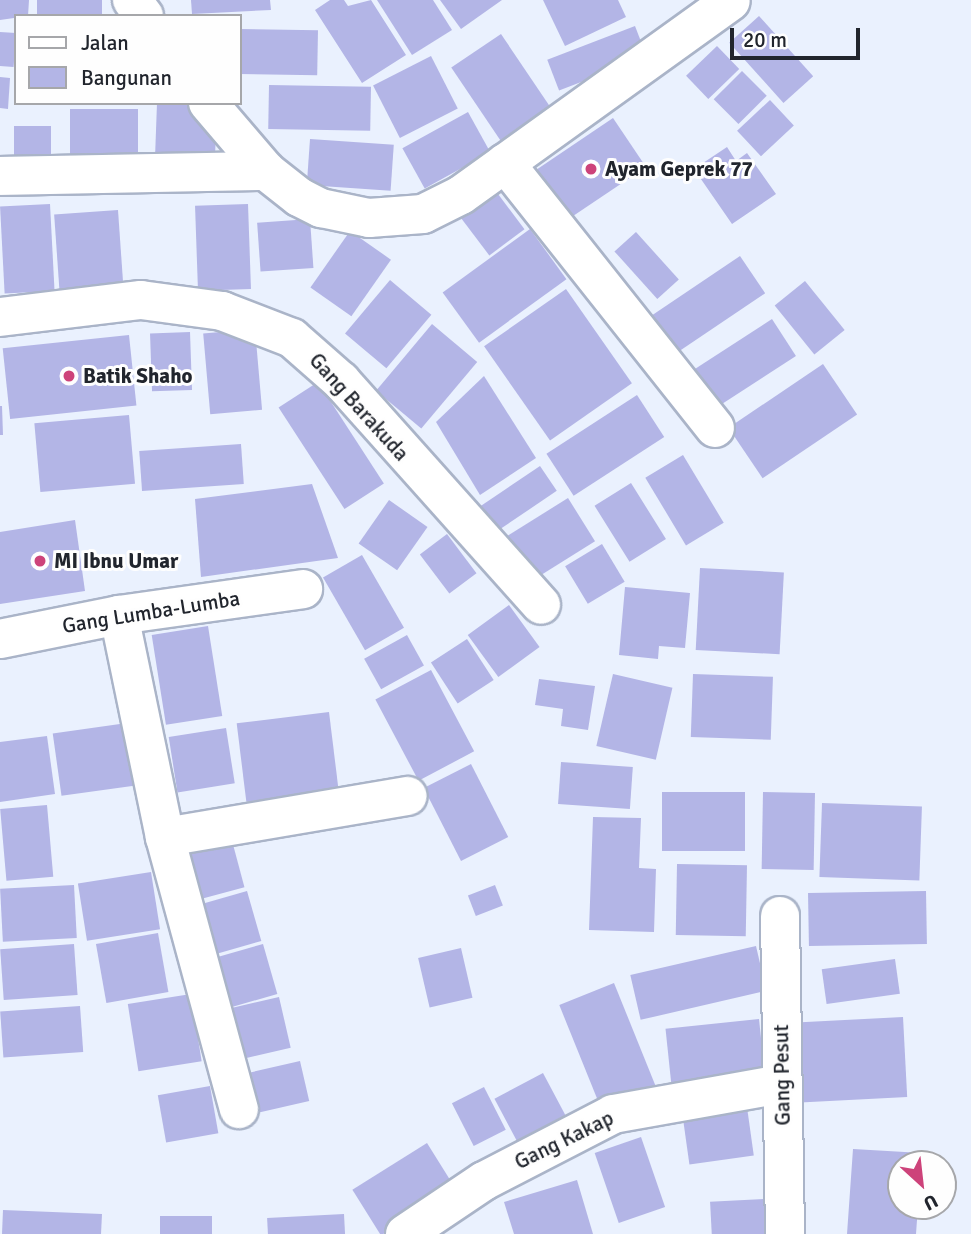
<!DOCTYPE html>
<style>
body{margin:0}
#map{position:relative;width:971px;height:1234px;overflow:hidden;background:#eaf1fe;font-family:Signika,sans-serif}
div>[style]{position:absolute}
.building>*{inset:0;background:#b3b5e6;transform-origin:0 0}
.roads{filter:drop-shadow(2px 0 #aab4c8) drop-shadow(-2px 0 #aab4c8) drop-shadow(0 2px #aab4c8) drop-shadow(0 -2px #aab4c8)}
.minor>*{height:38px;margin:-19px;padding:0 19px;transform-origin:19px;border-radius:19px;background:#fff}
.dots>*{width:19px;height:19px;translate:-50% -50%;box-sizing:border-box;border:4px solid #fefefe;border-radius:50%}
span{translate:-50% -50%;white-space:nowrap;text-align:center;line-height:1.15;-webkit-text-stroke:6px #fefefe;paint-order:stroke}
.poi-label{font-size:21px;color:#21252d;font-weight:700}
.left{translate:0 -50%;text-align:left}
.street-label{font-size:21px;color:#21252d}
.legend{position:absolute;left:14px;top:14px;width:228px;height:91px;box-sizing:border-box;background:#fefefe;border:2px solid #a6a7aa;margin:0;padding:9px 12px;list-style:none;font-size:21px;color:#21252d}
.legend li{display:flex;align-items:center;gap:14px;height:35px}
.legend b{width:35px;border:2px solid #a6a7aa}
.north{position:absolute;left:887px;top:1150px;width:70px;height:70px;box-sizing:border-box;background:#fefefe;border:2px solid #a6a7aa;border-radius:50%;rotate:153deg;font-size:19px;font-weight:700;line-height:28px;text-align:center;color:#21252d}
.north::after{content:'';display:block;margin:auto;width:24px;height:32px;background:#cd437a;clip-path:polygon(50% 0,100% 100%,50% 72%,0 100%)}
.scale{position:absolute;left:730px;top:28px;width:130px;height:32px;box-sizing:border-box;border:4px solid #21252d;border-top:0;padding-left:9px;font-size:21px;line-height:24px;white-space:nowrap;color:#21252d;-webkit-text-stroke:5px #fefefe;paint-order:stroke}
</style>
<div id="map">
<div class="building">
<div style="clip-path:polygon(0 0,29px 0,28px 16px,0 20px)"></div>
<div style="left:37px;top:0;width:65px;height:16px"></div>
<div style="clip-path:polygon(191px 0,270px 0,271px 10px,192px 14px)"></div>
<div style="clip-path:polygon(330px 0,344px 0,348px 6px,371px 0,406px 55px,362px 83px,315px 10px)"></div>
<div style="clip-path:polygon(377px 0,433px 0,452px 30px,412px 55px)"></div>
<div style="clip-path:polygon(440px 0,502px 0,461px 29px)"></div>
<div style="clip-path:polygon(543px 0,618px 0,626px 17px,565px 46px)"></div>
<div style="left:759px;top:16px;width:81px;height:40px;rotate:48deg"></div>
<div style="left:635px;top:26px;width:33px;height:94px;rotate:69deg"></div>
<div style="left:240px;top:29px;width:78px;height:45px;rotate:1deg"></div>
<div style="left:0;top:32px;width:16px;height:34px;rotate:4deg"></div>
<div style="left:501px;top:34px;width:92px;height:60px;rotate:56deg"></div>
<div style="left:717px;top:46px;width:32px;height:43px;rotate:46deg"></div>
<div style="left:431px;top:56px;width:59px;height:65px;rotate:63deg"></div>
<div style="left:742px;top:71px;width:35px;height:40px;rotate:45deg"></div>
<div style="clip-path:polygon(0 77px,10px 78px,8px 109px,0 108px)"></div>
<div style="left:269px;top:85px;width:102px;height:44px;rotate:1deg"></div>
<div style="left:770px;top:100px;width:35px;height:45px;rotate:47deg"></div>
<div style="clip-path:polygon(157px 103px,194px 103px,216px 130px,215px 157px,155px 158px)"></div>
<div style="left:138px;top:109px;width:54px;height:68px;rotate:90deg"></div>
<div style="left:468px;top:112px;width:46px;height:75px;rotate:61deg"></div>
<div style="left:613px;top:118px;width:59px;height:92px;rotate:56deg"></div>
<div style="left:14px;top:126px;width:37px;height:41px"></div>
<div style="left:310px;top:139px;width:84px;height:46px;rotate:4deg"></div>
<div style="clip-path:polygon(727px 147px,736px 161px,747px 153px,776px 194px,732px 224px,694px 169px)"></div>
<div style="left:495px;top:190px;width:49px;height:44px;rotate:53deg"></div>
<div style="left:50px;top:204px;width:87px;height:50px;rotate:87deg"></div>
<div style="left:248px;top:204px;width:85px;height:53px;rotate:88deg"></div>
<div style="left:118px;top:210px;width:86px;height:64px;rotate:86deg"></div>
<div style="left:310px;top:219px;width:49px;height:53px;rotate:86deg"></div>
<div style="left:530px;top:229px;width:62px;height:108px;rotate:54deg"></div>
<div style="left:350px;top:231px;width:50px;height:69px;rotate:35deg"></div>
<div style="left:636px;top:232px;width:64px;height:29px;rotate:48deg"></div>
<div style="left:740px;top:256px;width:45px;height:115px;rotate:56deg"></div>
<div style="left:390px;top:280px;width:54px;height:70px;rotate:40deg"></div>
<div style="left:805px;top:281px;width:63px;height:39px;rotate:51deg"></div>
<div style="left:566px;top:289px;width:115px;height:100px;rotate:55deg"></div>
<div style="left:772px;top:319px;width:44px;height:97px;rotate:57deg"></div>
<div style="left:432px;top:324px;width:59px;height:87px;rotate:40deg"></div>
<div style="left:255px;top:329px;width:81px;height:52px;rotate:85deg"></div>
<div style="left:190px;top:332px;width:58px;height:40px;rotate:88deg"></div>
<div style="left:129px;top:335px;width:71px;height:127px;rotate:84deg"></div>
<div style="left:823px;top:364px;width:61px;height:114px;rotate:56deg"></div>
<div style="clip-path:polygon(484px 376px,536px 458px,480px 495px,436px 422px)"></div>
<div style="left:318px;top:382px;width:121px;height:47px;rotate:57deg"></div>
<div style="left:637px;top:395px;width:50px;height:108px;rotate:57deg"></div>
<div style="clip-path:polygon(0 406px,2px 406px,3px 435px,0 435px)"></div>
<div style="left:129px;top:415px;width:69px;height:95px;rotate:85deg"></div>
<div style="left:241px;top:444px;width:40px;height:102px;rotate:86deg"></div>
<div style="left:683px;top:455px;width:79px;height:44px;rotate:59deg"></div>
<div style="left:540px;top:466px;width:30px;height:88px;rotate:56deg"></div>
<div style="left:631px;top:483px;width:66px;height:43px;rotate:58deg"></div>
<div style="clip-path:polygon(312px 484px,338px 558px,201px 577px,195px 499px)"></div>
<div style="left:568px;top:498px;width:51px;height:81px;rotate:58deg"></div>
<div style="left:389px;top:500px;width:47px;height:53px;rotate:35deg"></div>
<div style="clip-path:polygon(75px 520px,85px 591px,0 604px,0 532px)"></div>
<div style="left:447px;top:534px;width:49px;height:34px;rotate:53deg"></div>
<div style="left:602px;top:544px;width:44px;height:43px;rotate:59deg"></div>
<div style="left:362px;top:555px;width:84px;height:45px;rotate:60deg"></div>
<div style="left:700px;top:568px;width:84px;height:82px;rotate:3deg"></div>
<div style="clip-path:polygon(625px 587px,690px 593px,685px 648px,659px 646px,658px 659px,619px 655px)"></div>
<div style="left:509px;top:605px;width:52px;height:51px;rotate:54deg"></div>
<div style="left:208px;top:626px;width:91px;height:57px;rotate:81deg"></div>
<div style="left:407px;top:635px;width:35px;height:49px;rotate:61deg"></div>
<div style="left:467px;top:639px;width:49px;height:43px;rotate:57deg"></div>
<div style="left:431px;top:670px;width:92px;height:63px;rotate:62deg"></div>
<div style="left:613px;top:674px;width:61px;height:74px;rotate:13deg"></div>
<div style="left:693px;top:674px;width:80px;height:63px;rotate:2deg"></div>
<div style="clip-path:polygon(539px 679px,595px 686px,588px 730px,561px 726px,563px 709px,535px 705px)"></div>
<div style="left:329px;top:712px;width:79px;height:93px;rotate:83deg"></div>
<div style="left:127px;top:723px;width:63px;height:75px;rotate:82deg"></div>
<div style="left:226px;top:728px;width:56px;height:58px;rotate:81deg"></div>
<div style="clip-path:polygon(47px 736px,55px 794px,0 802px,0 742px)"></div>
<div style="left:561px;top:762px;width:72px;height:42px;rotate:4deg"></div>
<div style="left:471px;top:764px;width:82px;height:53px;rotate:63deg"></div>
<div style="left:662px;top:792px;width:83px;height:59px"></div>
<div style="left:763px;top:792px;width:52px;height:77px;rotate:1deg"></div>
<div style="left:822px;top:803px;width:100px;height:74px;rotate:2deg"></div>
<div style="left:47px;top:805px;width:72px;height:47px;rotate:85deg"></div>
<div style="clip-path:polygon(593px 817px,641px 818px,639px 868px,656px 869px,654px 932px,589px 930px)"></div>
<div style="left:231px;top:837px;width:52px;height:49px;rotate:75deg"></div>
<div style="left:677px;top:864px;width:70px;height:71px;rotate:1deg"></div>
<div style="left:151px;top:872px;width:58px;height:74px;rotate:81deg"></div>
<div style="left:74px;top:885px;width:53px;height:74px;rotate:87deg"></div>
<div style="left:495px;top:885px;width:22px;height:29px;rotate:69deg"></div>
<div style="left:247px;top:891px;width:52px;height:49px;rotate:74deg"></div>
<div style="left:926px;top:891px;width:53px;height:118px;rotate:89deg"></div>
<div style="left:158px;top:933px;width:60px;height:63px;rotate:80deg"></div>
<div style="left:74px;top:944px;width:51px;height:74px;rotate:86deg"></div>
<div style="left:263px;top:944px;width:52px;height:49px;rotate:74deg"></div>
<div style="left:756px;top:946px;width:46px;height:129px;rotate:77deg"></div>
<div style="left:461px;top:948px;width:51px;height:44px;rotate:77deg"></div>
<div style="left:895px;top:959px;width:35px;height:74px;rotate:82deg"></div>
<div style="left:614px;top:983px;width:110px;height:59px;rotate:68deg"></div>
<div style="left:191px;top:994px;width:68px;height:64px;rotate:81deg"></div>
<div style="left:279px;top:997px;width:52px;height:51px;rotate:77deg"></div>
<div style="left:80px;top:1006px;width:46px;height:80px;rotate:86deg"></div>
<div style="left:903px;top:1017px;width:80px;height:107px;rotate:87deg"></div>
<div style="left:759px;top:1019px;width:54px;height:94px;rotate:84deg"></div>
<div style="left:300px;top:1061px;width:41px;height:56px;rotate:77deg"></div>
<div style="left:543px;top:1073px;width:58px;height:55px;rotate:62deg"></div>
<div style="left:210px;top:1086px;width:48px;height:53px;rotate:80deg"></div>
<div style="left:484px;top:1087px;width:48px;height:36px;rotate:63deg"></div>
<div style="left:746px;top:1100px;width:56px;height:65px;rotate:82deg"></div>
<div style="left:641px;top:1137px;width:74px;height:49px;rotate:71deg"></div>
<div style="left:427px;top:1143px;width:54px;height:88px;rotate:58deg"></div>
<div style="clip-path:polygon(853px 1149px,922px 1153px,921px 1164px,901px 1164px,901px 1206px,918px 1206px,916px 1234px,847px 1234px)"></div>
<div style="clip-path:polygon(577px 1180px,593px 1234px,514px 1234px,504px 1202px)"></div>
<div style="left:764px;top:1199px;width:35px;height:54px;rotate:87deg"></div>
<div style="clip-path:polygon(3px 1210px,102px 1214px,101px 1234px,2px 1234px)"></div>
<div style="left:344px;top:1214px;width:20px;height:77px;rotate:87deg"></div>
<div style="left:212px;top:1216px;width:18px;height:52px;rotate:90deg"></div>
</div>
<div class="roads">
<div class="minor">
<div style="left:132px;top:0;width:20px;rotate:53deg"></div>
<div style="left:208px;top:103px;width:89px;rotate:49.5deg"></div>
<div style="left:266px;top:171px;width:42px;rotate:38.2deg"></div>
<div style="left:299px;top:197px;width:25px;rotate:27deg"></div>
<div style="left:321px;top:208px;width:49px;rotate:11.8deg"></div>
<div style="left:369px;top:218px;width:54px;rotate:-4.2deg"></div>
<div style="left:423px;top:214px;width:42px;rotate:-26.6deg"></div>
<div style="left:461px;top:195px;width:332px;rotate:-35.7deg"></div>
<div style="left:505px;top:163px;width:338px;rotate:51.6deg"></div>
<div style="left:0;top:176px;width:266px;rotate:-1.1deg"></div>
<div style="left:0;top:317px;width:142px;rotate:-6.9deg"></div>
<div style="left:141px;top:300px;width:82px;rotate:7.7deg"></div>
<div style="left:222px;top:311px;width:75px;rotate:21.1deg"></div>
<div style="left:292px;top:338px;width:65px;rotate:41.3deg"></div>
<div style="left:341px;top:381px;width:300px;rotate:48.2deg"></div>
<div style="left:119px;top:615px;width:227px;rotate:78.3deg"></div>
<div style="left:165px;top:837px;width:246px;rotate:-9.6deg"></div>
<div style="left:0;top:639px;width:121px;rotate:-11.4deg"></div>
<div style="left:119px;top:615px;width:186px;rotate:-8deg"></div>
<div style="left:165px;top:837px;width:282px;rotate:74.8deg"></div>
<div style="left:780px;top:916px;width:318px;rotate:89.1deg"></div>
<div style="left:405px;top:1234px;width:95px;rotate:-33.9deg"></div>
<div style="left:484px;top:1181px;width:145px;rotate:-27.4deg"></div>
<div style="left:613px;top:1114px;width:172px;rotate:-10.1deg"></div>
</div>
</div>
<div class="dots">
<div style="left:591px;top:169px;background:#cd437a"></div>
<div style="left:69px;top:376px;background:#cd437a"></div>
<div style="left:40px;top:561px;background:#cd437a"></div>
</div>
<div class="poi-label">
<span class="left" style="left:605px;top:169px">Ayam Geprek 77</span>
<span class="left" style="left:83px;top:376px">Batik Shaho</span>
<span class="left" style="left:54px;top:561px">MI Ibnu Umar</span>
</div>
<div class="street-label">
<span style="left:359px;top:407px;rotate:48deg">Gang Barakuda</span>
<span style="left:151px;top:612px;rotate:-9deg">Gang Lumba-Lumba</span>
<span style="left:782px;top:1075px;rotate:-91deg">Gang Pesut</span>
<span style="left:564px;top:1140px;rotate:-26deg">Gang Kakap</span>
</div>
<ul class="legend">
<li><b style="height:9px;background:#fff"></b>Jalan</li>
<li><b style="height:19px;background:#b3b5e6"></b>Bangunan</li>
</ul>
<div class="north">U</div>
<div class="scale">20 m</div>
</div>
